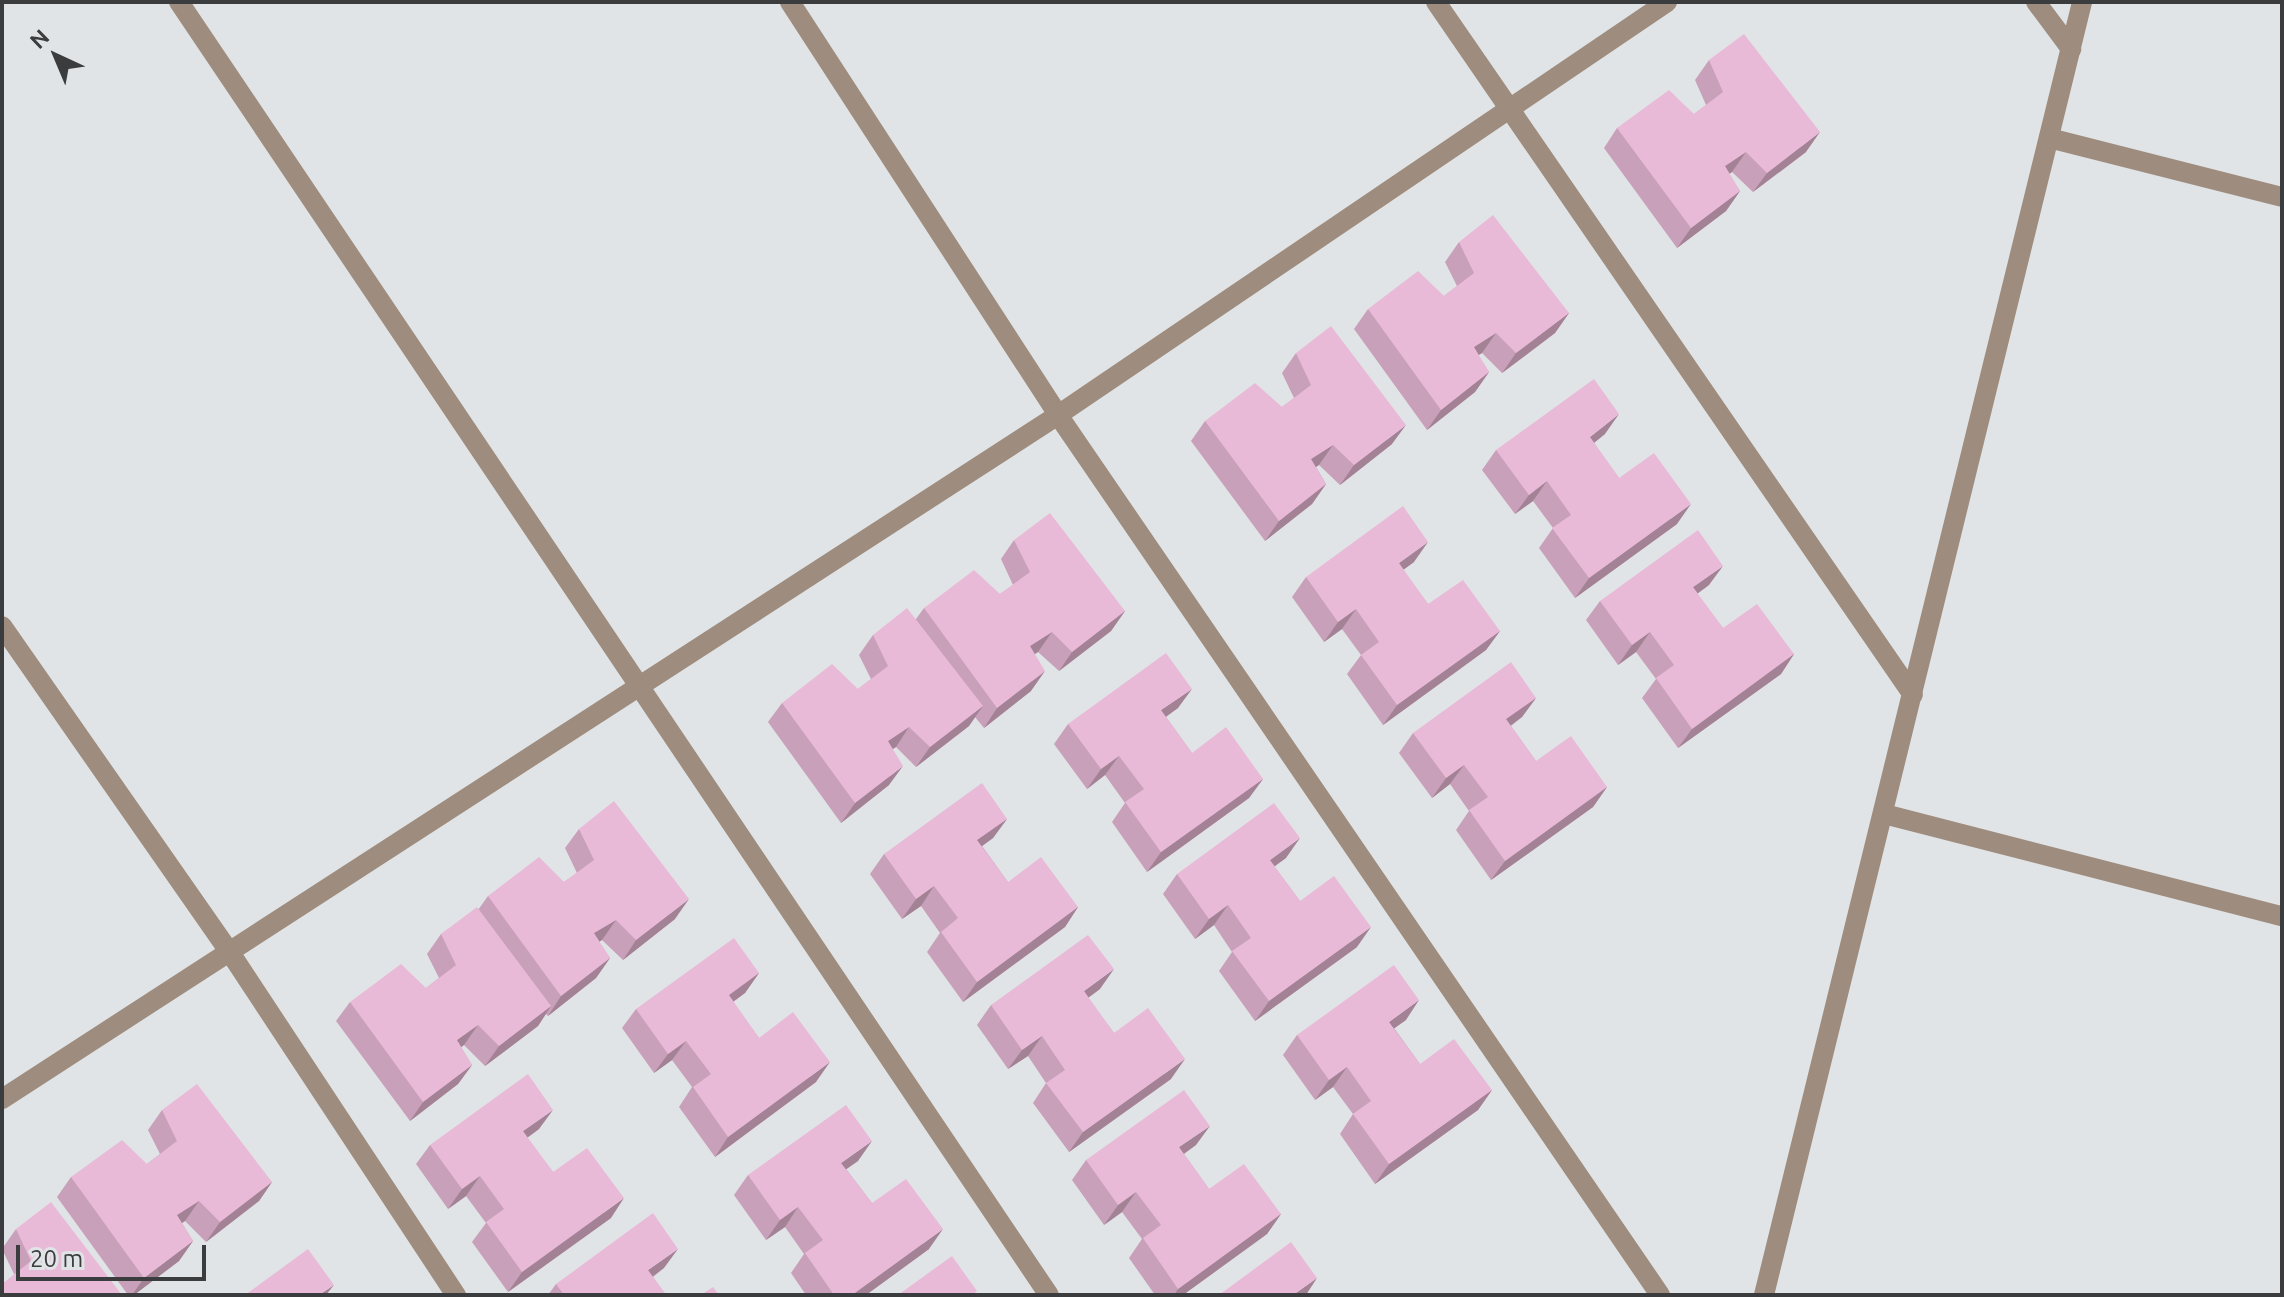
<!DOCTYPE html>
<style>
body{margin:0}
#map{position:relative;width:2284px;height:1297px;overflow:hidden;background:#e1e4e6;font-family:Ubuntu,sans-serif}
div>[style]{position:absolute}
.minor>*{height:20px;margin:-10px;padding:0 10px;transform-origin:10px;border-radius:10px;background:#9e8c7e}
.wall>*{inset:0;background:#c8a0b9}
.shaded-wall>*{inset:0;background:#a38296}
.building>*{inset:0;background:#e9bad7}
span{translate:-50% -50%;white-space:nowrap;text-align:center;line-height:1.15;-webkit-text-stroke:6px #e1e4e6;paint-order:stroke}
.frame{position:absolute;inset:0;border:4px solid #3b3c3d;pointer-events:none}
.north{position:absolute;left:16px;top:16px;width:80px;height:80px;-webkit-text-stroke:6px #e1e4e6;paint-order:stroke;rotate:316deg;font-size:22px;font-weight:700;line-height:32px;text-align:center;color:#3b3c3d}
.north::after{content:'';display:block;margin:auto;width:28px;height:36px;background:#3b3c3d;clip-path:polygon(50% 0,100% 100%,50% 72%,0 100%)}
.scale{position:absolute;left:16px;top:1245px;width:190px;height:36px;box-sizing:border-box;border:4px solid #3b3c3d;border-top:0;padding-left:10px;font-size:24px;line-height:28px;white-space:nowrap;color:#3b3c3d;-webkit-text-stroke:6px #e1e4e6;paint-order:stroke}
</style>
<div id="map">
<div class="minor">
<div style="left:179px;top:2px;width:1558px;rotate:56.07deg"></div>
<div style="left:790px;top:2px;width:492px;rotate:57deg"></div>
<div style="left:1058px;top:415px;width:1066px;rotate:55.62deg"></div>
<div style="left:1436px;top:2px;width:841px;rotate:55.46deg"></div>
<div style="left:2036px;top:2px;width:59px;rotate:53.3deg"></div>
<div style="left:2049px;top:138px;width:240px;rotate:14.2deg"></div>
<div style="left:2px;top:626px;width:400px;rotate:55.1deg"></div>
<div style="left:231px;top:954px;width:409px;rotate:56.6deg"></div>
<div style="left:1884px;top:814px;width:411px;rotate:14.4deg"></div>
<div style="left:2px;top:1099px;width:1258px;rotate:-32.93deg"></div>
<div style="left:1058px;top:415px;width:736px;rotate:-34.14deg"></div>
<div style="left:1764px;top:1295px;width:1332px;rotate:-76.18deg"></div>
</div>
<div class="wall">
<div style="clip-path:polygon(1709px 60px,1806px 152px,1753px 192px,1732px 172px,1729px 174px,1740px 191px,1726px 211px,1677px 248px,1604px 148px,1617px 128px,1694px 114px,1706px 105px,1695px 80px)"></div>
<div style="clip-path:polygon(1459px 242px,1569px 313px,1555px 333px,1502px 373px,1482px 353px,1478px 355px,1489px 372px,1475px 392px,1427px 430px,1354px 329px,1368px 309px,1444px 296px,1457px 286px,1445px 262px)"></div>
<div style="clip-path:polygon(1296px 353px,1392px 444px,1340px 485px,1319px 465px,1316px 467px,1326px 484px,1312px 504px,1265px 541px,1191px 441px,1205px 421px,1282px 407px,1294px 398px,1282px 373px)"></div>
<div style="clip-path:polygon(1605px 434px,1594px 443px,1619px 478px,1677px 524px,1575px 598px,1539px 548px,1553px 528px,1533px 501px,1515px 514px,1482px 470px,1496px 450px)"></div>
<div style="clip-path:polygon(1014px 540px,1125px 611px,1111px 631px,1059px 671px,1038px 652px,1035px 654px,1031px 691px,984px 728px,975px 717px,969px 726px,916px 767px,896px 747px,893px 749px,889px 785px,841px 823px,768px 722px,782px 703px,858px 689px,871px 679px,859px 655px,873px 635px,916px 619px,924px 608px,1000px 594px,1013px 585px,1001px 559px)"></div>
<div style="clip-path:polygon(1414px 562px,1403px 570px,1428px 604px,1500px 631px,1486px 650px,1383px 725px,1347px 674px,1361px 655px,1342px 629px,1324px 642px,1292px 597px,1306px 577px)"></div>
<div style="clip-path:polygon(1709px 585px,1697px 594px,1723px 628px,1794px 654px,1781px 674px,1678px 748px,1642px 698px,1656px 679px,1636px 652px,1618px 665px,1586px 620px,1600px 601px)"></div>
<div style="clip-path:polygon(1536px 698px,1522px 717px,1511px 726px,1536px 761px,1607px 787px,1593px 807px,1491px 880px,1456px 830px,1469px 811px,1450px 784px,1432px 798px,1399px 753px,1413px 733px)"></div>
<div style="clip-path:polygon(1178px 708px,1166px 717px,1192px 753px,1263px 779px,1249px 798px,1147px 872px,1112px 822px,1125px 803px,1105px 775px,1087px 789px,1054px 744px,1068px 724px)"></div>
<div style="clip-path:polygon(1007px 819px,993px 838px,982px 846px,1008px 882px,1078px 907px,1065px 927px,963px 1002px,927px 952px,940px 933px,921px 906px,902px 919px,870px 874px,884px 854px)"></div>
<div style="clip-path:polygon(579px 829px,675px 919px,623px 960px,602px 940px,599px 942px,610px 958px,596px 978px,548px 1016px,546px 1014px,538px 1026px,485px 1066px,464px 1045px,461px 1047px,472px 1065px,458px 1084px,410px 1121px,336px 1021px,350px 1002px,426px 988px,439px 978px,427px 954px,441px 934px,478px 910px,488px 896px,564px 882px,577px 873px,565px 848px)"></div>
<div style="clip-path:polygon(1286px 858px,1274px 866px,1300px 901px,1357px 947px,1255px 1021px,1219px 971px,1232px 952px,1214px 925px,1195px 939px,1163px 894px,1177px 874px)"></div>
<div style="clip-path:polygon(759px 973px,745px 993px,733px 1002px,759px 1038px,816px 1082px,715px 1157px,679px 1107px,692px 1087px,672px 1060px,654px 1073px,622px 1028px,636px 1009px)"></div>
<div style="clip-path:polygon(1100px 989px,1088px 998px,1114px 1033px,1171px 1079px,1069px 1152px,1033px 1103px,1046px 1083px,1028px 1056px,1008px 1069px,977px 1025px,991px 1005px)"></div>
<div style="clip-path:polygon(1406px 1020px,1394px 1028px,1420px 1064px,1492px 1090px,1478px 1110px,1375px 1184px,1340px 1134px,1353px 1114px,1333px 1087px,1315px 1100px,1283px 1055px,1297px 1035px)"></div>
<div style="clip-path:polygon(162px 1110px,272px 1182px,259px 1201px,206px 1242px,185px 1221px,182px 1223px,193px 1241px,179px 1261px,134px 1295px,128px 1295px,57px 1197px,71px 1177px,147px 1164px,160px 1154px,148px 1130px)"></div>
<div style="clip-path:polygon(539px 1129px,527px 1138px,553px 1172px,611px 1218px,508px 1292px,472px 1242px,486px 1223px,466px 1196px,448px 1209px,416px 1164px,430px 1145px)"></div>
<div style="clip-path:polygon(1196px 1145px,1184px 1154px,1209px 1189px,1281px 1214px,1267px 1234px,1183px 1295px,1155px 1295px,1129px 1258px,1142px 1239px,1122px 1212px,1104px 1225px,1072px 1180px,1086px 1160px)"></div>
<div style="clip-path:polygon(858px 1161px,846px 1169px,872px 1203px,929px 1249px,866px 1295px,806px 1295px,791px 1273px,804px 1254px,785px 1227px,766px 1240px,734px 1195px,748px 1175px)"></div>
<div style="clip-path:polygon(16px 1229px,122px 1295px,14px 1274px,2px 1249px)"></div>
<div style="clip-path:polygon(664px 1268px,653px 1277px,666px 1295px,548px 1295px,556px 1284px)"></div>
</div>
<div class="shaded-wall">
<div style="clip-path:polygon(1820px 132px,1806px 152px,1753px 192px,1767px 173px)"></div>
<div style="clip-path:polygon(1746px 152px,1732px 172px,1711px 186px,1725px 166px)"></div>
<div style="clip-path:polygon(1740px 191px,1726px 211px,1677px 248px,1691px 228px)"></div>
<div style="clip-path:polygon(1569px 313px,1555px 333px,1502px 373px,1516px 353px)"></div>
<div style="clip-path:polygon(1496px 333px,1482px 353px,1460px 367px,1474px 347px)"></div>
<div style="clip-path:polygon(1489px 372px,1475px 392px,1427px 430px,1441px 410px)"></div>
<div style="clip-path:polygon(1619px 414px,1605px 434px,1576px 457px,1590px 437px)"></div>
<div style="clip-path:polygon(1406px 425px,1392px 444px,1340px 485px,1354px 465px)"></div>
<div style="clip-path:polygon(1333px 445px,1319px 465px,1297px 479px,1311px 459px)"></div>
<div style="clip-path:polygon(1547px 481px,1533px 501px,1515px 514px,1529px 495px)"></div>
<div style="clip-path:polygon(1326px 484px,1312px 504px,1265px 541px,1279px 521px)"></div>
<div style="clip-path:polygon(1691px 504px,1677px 524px,1575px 598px,1589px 578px)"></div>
<div style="clip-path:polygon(1428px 542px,1414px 562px,1385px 583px,1399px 563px)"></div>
<div style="clip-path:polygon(1723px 566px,1709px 585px,1679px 607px,1693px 587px)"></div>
<div style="clip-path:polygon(1356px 609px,1342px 629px,1324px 642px,1338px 622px)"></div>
<div style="clip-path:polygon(1125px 611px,1111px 631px,1059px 671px,1072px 652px)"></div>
<div style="clip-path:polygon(1500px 631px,1486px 650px,1383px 725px,1397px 705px)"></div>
<div style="clip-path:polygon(1052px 632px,1038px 652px,1016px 666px,1030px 646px)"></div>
<div style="clip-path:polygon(1650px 632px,1636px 652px,1618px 665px,1632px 645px)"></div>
<div style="clip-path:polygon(1794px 654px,1781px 674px,1678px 748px,1692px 729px)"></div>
<div style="clip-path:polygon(1045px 671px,1031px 691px,984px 728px,997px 708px)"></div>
<div style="clip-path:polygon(1192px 689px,1178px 708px,1147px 730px,1161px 710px)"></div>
<div style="clip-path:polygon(1536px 698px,1522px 717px,1492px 739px,1506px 719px)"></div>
<div style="clip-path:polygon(983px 706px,969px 726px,916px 767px,930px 747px)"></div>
<div style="clip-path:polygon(909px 727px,896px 747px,874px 760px,888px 741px)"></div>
<div style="clip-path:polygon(1119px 756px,1105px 775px,1087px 789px,1101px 769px)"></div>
<div style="clip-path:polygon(1464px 765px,1450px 784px,1432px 798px,1446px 778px)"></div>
<div style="clip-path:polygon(903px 766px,889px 785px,841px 823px,855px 803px)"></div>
<div style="clip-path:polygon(1263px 779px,1249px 798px,1147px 872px,1161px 852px)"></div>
<div style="clip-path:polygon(1607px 787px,1593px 807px,1491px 880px,1505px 861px)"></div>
<div style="clip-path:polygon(1007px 819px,993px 838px,963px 860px,977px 840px)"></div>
<div style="clip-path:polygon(1300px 838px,1286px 858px,1256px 880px,1270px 860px)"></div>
<div style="clip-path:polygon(934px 886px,921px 906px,902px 919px,916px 899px)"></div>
<div style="clip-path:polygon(689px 899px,675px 919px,623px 960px,636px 940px)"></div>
<div style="clip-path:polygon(1228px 905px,1214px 925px,1195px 939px,1209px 919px)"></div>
<div style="clip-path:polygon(1078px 907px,1065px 927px,963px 1002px,977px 982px)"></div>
<div style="clip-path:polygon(616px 920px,602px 940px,581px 953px,594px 933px)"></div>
<div style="clip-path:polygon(1371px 927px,1357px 947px,1255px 1021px,1269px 1001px)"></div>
<div style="clip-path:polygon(610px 958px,596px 978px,548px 1016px,561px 996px)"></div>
<div style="clip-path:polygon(1114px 969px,1100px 989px,1070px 1011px,1084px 991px)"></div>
<div style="clip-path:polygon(759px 973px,745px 993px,715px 1015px,729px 995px)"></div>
<div style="clip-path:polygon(1419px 1000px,1406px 1020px,1375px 1042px,1389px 1022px)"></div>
<div style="clip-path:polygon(551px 1006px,538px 1026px,485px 1066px,499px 1046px)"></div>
<div style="clip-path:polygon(478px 1025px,464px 1045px,443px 1060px,457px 1040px)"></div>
<div style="clip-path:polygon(1042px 1036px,1028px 1056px,1008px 1069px,1022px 1050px)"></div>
<div style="clip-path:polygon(686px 1041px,672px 1060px,654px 1073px,668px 1054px)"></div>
<div style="clip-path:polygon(1185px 1059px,1171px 1079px,1069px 1152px,1083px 1132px)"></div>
<div style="clip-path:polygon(830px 1062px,816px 1082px,715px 1157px,728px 1137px)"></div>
<div style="clip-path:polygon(472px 1065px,458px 1084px,410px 1121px,423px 1102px)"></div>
<div style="clip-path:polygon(1347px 1067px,1333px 1087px,1315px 1100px,1329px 1080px)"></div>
<div style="clip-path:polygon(1492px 1090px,1478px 1110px,1375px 1184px,1389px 1164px)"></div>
<div style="clip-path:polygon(553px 1110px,539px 1129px,509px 1151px,523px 1131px)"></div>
<div style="clip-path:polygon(1210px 1126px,1196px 1145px,1165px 1167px,1179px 1147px)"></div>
<div style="clip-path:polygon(872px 1141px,858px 1161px,828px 1182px,841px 1163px)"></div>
<div style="clip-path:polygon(480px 1176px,466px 1196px,448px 1209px,462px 1189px)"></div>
<div style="clip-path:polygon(272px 1182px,259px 1201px,206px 1242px,220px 1222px)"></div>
<div style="clip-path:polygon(1136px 1192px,1122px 1212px,1104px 1225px,1118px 1205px)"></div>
<div style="clip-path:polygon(624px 1198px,611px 1218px,508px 1292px,522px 1272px)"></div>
<div style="clip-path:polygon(199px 1201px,185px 1221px,163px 1235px,177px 1215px)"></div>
<div style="clip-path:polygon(798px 1207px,785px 1227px,766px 1240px,780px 1220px)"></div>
<div style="clip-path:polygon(1281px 1214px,1267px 1234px,1183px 1295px,1174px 1295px,1178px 1289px)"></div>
<div style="clip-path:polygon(943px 1229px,929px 1249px,866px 1295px,852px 1295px)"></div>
<div style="clip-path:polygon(193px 1241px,179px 1261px,134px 1295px,132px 1295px,144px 1278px)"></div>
<div style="clip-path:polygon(678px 1249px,664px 1268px,634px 1290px,648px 1270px)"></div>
<div style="clip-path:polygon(1317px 1278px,1306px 1295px,1293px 1295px)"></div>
<div style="clip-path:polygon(334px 1285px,326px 1295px,319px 1295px)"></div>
</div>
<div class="building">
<div style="clip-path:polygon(1744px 34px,1820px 132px,1767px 173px,1746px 152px,1725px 166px,1740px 191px,1691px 228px,1617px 128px,1669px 90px,1694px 114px,1723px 92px,1709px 60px)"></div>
<div style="clip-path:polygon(1493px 215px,1569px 313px,1516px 353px,1496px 333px,1474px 347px,1489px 372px,1441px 410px,1368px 309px,1418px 271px,1444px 296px,1474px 273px,1459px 242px)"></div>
<div style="clip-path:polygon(1331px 326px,1406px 425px,1354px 465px,1333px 445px,1311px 459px,1326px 484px,1279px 521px,1205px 421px,1255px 383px,1282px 407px,1311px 385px,1296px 353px)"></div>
<div style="clip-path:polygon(1594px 379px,1619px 414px,1590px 437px,1619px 478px,1654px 453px,1691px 504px,1589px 578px,1552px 528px,1571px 515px,1547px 481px,1529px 495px,1496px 450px)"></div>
<div style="clip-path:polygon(1403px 506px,1428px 542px,1399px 563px,1428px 604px,1463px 580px,1500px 631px,1397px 705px,1361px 655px,1379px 642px,1356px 609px,1338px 622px,1306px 577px)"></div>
<div style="clip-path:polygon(1050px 513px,1125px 611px,1072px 652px,1052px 632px,1030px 646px,1045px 671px,997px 708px,924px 608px,974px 570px,1000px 594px,1030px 572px,1014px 540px)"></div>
<div style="clip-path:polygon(1698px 530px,1723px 566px,1693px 587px,1723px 628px,1757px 604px,1794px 654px,1692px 729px,1656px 678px,1674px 665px,1650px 632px,1632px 645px,1600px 601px)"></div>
<div style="clip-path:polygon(907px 608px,983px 706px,930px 747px,909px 727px,888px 741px,903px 766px,855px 803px,782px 703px,832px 664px,858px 689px,888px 666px,873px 635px)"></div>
<div style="clip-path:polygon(1166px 653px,1192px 689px,1161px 710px,1192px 753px,1226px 727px,1263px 779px,1161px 852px,1125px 802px,1144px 789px,1119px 756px,1101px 769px,1068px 724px)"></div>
<div style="clip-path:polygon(1511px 662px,1536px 698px,1506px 719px,1536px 761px,1571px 736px,1607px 787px,1505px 861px,1469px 810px,1488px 797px,1464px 765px,1446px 778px,1413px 733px)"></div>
<div style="clip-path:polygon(982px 783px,1007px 819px,977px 840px,1008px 882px,1041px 857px,1078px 907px,977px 982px,941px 932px,958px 918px,934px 886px,916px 899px,884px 854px)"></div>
<div style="clip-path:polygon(614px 801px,689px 899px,636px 940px,616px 920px,594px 933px,610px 958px,561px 996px,488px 896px,539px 857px,564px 882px,594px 860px,579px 829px)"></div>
<div style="clip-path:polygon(1274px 803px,1300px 838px,1270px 860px,1300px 901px,1334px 876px,1371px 927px,1269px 1001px,1232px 951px,1251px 938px,1228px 905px,1209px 919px,1177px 874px)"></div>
<div style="clip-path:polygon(477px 907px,551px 1006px,499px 1046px,478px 1025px,457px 1040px,472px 1065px,423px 1102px,350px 1002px,401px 964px,426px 988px,456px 965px,441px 934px)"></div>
<div style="clip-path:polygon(1088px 935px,1114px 969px,1084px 991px,1114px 1033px,1148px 1008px,1185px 1059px,1083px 1132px,1046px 1083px,1065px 1070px,1042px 1036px,1022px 1050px,991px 1005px)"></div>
<div style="clip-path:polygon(734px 938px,759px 973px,729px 995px,759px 1038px,793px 1012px,830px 1062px,728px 1137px,693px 1087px,711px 1074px,686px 1041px,668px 1054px,636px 1009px)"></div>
<div style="clip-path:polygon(1394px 965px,1419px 1000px,1389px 1022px,1420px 1064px,1454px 1039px,1492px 1090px,1389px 1164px,1353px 1114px,1371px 1101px,1347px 1067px,1329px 1080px,1297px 1035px)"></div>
<div style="clip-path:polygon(528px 1074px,553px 1110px,523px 1131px,553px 1172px,587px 1148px,624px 1198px,522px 1272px,486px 1222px,504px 1209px,480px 1176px,462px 1189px,430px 1145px)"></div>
<div style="clip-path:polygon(197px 1084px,272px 1182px,220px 1222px,199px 1201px,177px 1215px,193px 1241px,144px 1278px,71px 1177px,122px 1140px,147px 1164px,177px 1141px,162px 1110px)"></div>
<div style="clip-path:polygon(1184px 1090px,1210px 1126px,1179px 1147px,1209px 1189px,1244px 1164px,1281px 1214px,1178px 1289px,1143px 1238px,1161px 1225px,1136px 1192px,1118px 1205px,1086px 1160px)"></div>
<div style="clip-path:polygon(846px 1105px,872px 1141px,841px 1163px,872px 1203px,906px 1179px,943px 1229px,852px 1295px,834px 1295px,805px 1253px,823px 1240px,798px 1207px,780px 1220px,748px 1175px)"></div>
<div style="clip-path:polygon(51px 1202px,122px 1295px,2px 1295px,2px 1284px,31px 1261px,16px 1229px)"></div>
<div style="clip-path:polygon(653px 1213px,678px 1249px,648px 1270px,666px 1295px,564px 1295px,556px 1284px)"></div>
<div style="clip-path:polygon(1291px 1242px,1317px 1278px,1293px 1295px,1219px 1295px)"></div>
<div style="clip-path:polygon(308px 1249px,334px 1285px,319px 1295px,245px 1295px)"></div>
<div style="clip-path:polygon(952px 1256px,977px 1291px,972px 1295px,898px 1295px)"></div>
<div style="clip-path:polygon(713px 1287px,719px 1295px,701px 1295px)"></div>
</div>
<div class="frame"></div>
<div class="north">N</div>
<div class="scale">20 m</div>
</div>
